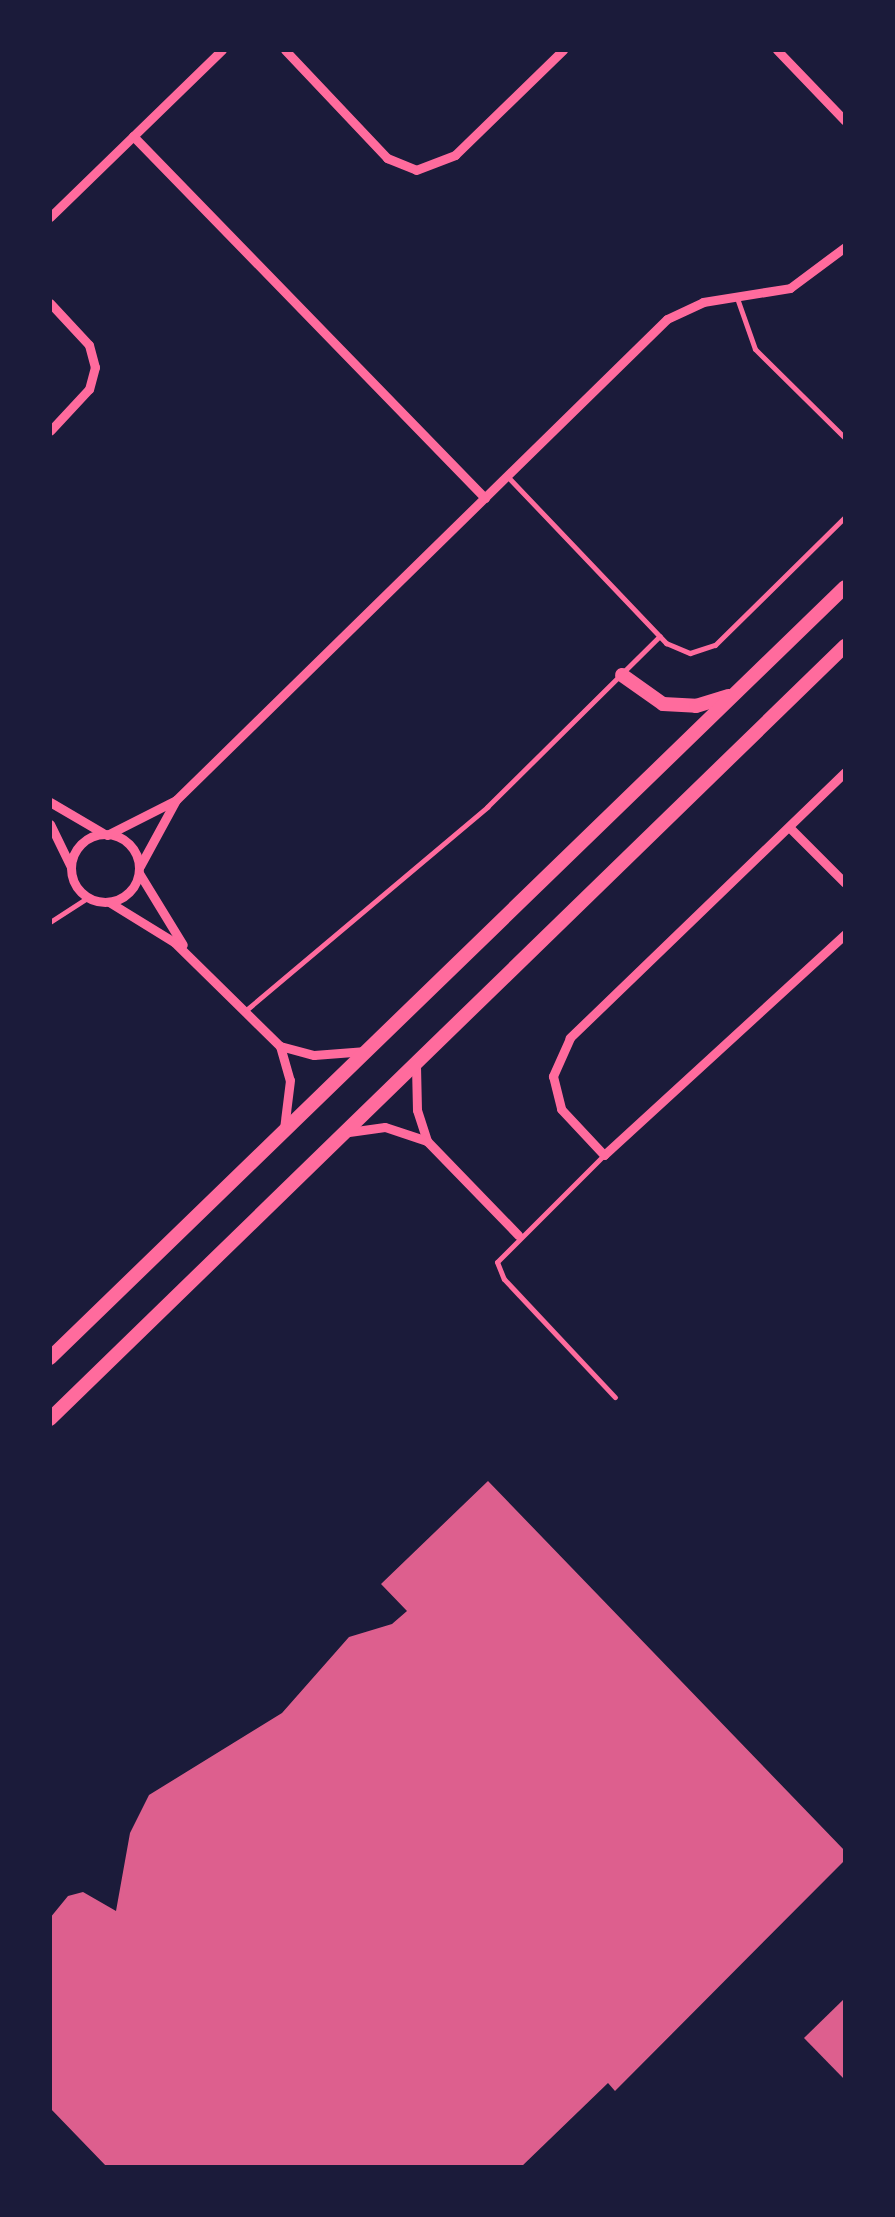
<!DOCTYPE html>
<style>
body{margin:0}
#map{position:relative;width:895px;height:2217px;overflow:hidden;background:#1b1b3a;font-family:"Fira Sans Condensed",sans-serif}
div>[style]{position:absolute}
.building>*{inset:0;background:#dd5f8e}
.service>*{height:5px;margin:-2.5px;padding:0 2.5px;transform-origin:2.5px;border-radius:2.5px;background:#ff6b9d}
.minor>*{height:9px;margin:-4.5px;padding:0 4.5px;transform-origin:4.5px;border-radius:4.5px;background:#ff6b9d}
.minor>.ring{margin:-4.5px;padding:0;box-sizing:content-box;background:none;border:9px solid #ff6b9d;border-radius:50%}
.primary>*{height:14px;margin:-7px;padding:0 7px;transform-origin:7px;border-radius:7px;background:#ff6b9d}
span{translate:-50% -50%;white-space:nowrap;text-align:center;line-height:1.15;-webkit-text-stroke:8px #1b1b3a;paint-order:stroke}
.frame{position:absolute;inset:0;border:52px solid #1b1b3a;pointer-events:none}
</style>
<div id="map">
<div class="building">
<div style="clip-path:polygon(488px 1481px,845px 1851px,845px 1860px,615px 2091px,608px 2083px,521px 2167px,107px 2167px,50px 2108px,50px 1918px,68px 1896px,83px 1892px,116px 1911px,130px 1833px,149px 1795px,282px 1713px,349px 1637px,392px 1624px,407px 1611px,381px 1584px)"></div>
<div style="clip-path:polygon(845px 1998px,845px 2080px,804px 2038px)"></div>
</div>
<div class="service">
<div style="left:737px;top:298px;width:54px;rotate:70.6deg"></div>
<div style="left:755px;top:349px;width:127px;rotate:44.7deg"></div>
<div style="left:507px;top:476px;width:231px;rotate:46.4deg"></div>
<div style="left:666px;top:643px;width:26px;rotate:23deg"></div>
<div style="left:690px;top:653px;width:26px;rotate:-18deg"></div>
<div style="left:715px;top:645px;width:182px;rotate:-44.6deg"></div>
<div style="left:50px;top:922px;width:44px;rotate:-33deg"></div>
<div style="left:245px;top:1011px;width:317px;rotate:-40.1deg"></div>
<div style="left:487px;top:807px;width:243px;rotate:-44.7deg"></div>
<div style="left:604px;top:1155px;width:151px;rotate:135deg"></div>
<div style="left:497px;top:1262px;width:18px;rotate:68deg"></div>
<div style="left:504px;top:1279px;width:162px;rotate:46.8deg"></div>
</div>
<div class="minor">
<div style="left:285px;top:50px;width:149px;rotate:46.6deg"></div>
<div style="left:387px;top:158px;width:31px;rotate:22deg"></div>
<div style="left:416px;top:170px;width:42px;rotate:-21deg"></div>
<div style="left:455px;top:155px;width:151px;rotate:-44.2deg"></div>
<div style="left:777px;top:50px;width:98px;rotate:46.2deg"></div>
<div style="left:133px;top:136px;width:505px;rotate:45.8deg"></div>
<div style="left:50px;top:217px;width:240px;rotate:-44.2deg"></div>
<div style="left:50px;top:303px;width:57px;rotate:47.1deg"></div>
<div style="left:89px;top:345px;width:23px;rotate:75deg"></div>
<div style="left:95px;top:367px;width:23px;rotate:105deg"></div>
<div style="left:89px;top:389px;width:57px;rotate:132.9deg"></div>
<div style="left:845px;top:772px;width:383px;rotate:136deg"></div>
<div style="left:570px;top:1038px;width:42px;rotate:114.1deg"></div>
<div style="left:553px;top:1076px;width:34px;rotate:76deg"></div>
<div style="left:561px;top:1109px;width:63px;rotate:46.9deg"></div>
<div style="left:604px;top:1155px;width:327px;rotate:-42.5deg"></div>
<div style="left:50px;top:802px;width:61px;rotate:30.3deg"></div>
<div style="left:50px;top:824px;width:48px;rotate:64deg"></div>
<div style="left:789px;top:827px;width:79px;rotate:45deg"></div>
<div class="ring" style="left:71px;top:834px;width:59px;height:59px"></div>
<div style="left:107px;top:835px;width:77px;rotate:-26.9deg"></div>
<div style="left:176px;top:800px;width:687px;rotate:-44.41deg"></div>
<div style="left:667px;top:319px;width:40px;rotate:-25deg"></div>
<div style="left:703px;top:302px;width:88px;rotate:-9.1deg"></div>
<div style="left:790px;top:288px;width:69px;rotate:-36.7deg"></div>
<div style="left:140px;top:866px;width:75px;rotate:-61.4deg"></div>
<div style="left:139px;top:873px;width:84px;rotate:58.6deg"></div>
<div style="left:109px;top:902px;width:76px;rotate:31.6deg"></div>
<div style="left:174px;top:942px;width:148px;rotate:44.5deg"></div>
<div style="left:280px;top:1046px;width:35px;rotate:74deg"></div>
<div style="left:290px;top:1080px;width:49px;rotate:97deg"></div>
<div style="left:280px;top:1046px;width:35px;rotate:15deg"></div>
<div style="left:314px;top:1055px;width:52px;rotate:-4.4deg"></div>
<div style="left:416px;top:1066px;width:44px;rotate:88.7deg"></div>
<div style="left:417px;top:1110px;width:33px;rotate:72deg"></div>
<div style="left:349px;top:1132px;width:36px;rotate:-8deg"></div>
<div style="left:385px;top:1127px;width:44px;rotate:18.4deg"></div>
<div style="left:427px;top:1141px;width:131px;rotate:45.9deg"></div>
</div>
<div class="primary">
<div style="left:622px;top:675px;width:50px;rotate:35.3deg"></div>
<div style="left:663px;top:704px;width:33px;rotate:3deg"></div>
<div style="left:696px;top:706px;width:34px;rotate:-17deg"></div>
<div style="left:50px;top:1358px;width:1107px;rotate:-44.12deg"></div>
<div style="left:50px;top:1419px;width:1109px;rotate:-44.2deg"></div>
</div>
<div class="frame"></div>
</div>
